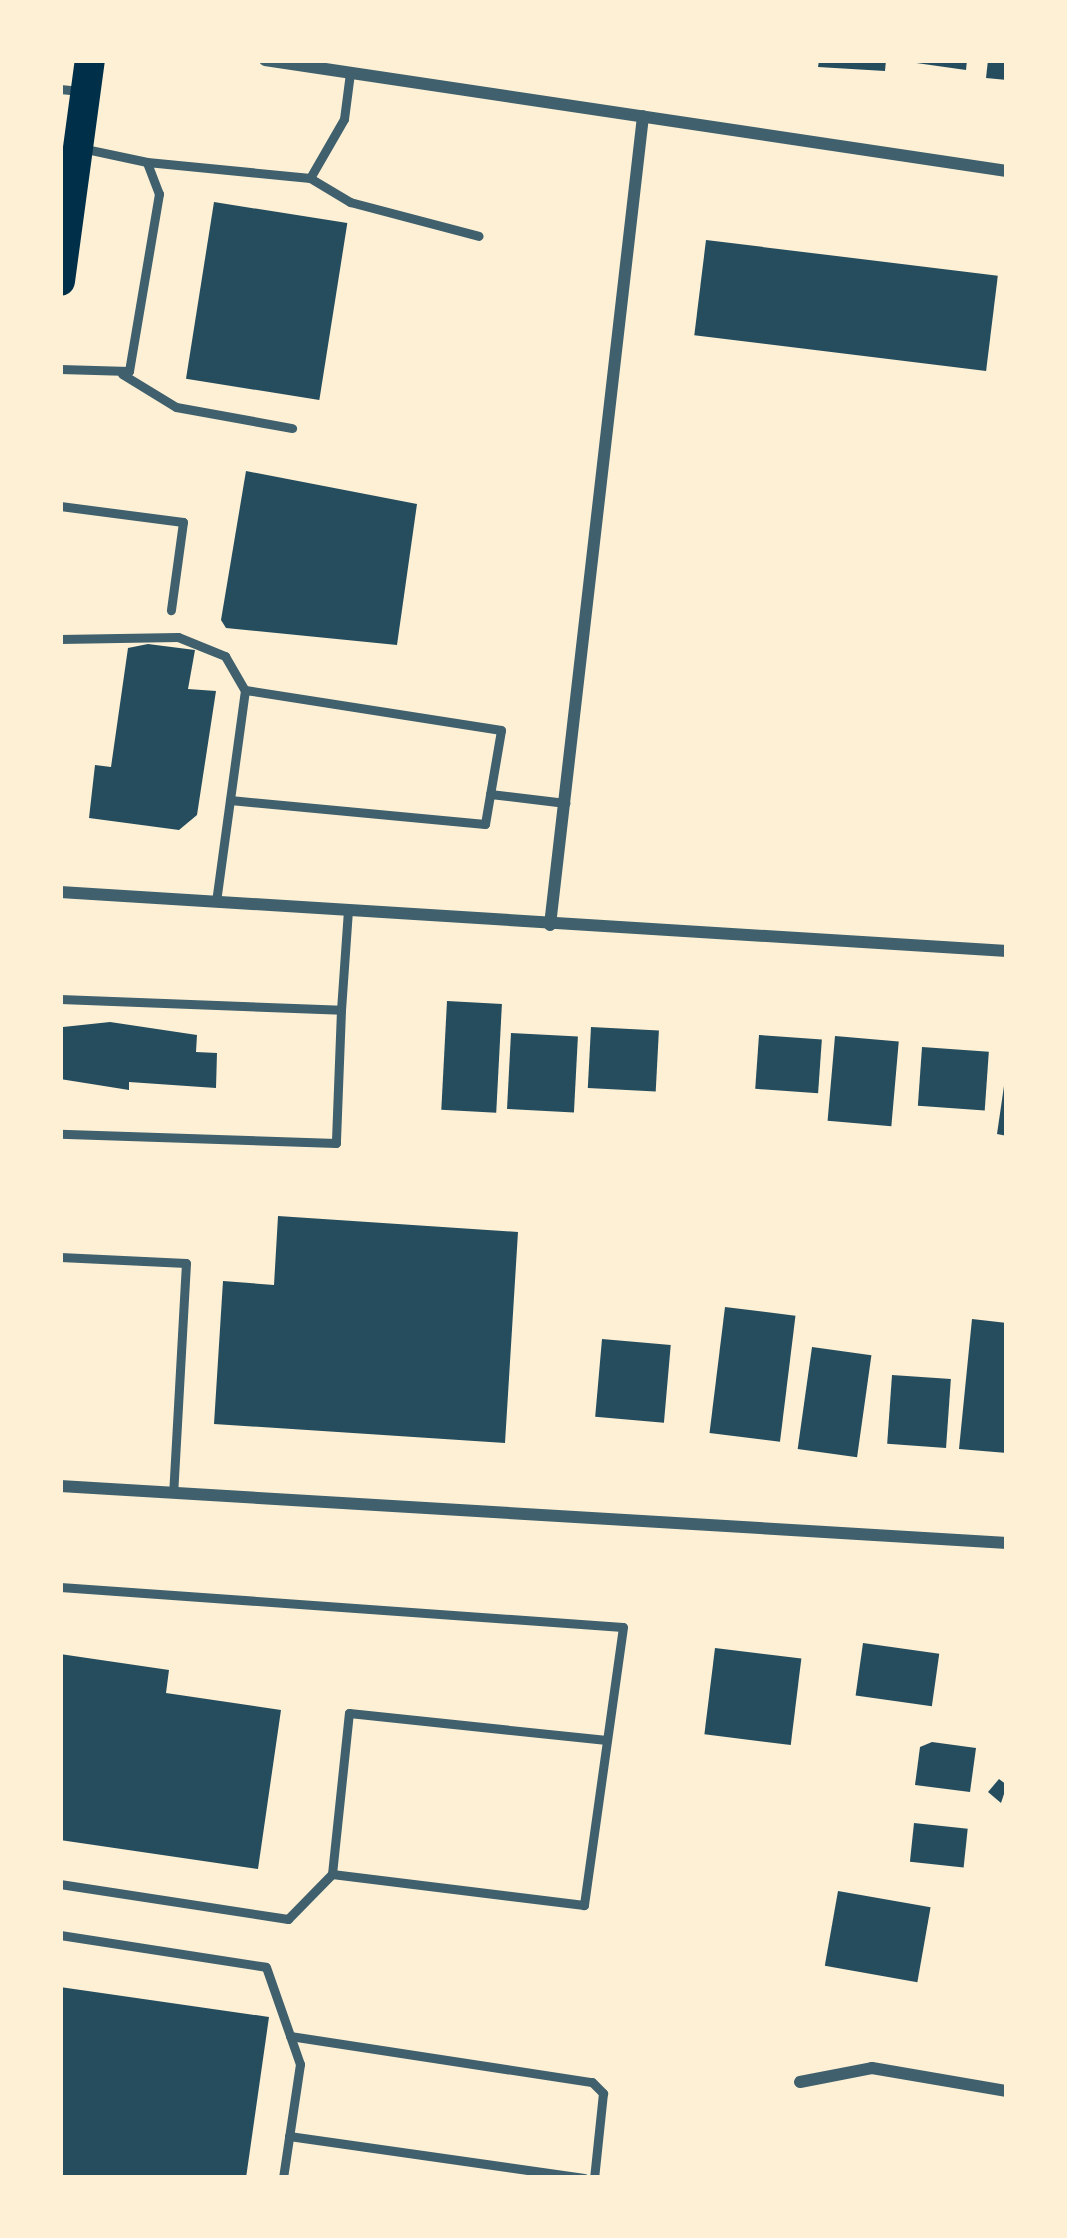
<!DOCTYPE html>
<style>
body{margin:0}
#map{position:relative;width:1067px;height:2238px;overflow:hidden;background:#fdf0d5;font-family:"Varela Round",sans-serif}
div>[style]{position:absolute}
.building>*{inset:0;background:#264d5e;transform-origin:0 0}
.service>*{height:9px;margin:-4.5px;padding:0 4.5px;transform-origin:4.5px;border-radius:4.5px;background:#3f606c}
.minor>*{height:12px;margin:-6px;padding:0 6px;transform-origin:6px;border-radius:6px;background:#3f606c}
.primary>*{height:30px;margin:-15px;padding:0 15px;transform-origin:15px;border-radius:15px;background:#003049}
span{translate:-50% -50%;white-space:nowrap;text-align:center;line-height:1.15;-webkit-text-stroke:12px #fdf0d5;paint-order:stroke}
.frame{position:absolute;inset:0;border:63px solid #fdf0d5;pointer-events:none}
</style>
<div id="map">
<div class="building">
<div style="clip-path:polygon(819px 60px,886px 60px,885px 71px,818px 67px)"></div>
<div style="clip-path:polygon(895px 60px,967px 60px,966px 70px)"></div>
<div style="clip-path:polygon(988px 60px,1007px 60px,1007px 80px,986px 78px)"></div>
<div style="left:214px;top:202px;width:135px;height:179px;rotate:9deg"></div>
<div style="left:706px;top:240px;width:294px;height:96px;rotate:7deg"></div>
<div style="clip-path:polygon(246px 471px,417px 504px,397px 645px,226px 628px,221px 620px)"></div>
<div style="clip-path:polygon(148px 644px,195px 650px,188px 689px,216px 691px,197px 815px,179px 830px,89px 818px,95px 765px,111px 767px,128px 648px)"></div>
<div style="left:447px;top:1001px;width:55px;height:109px;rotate:3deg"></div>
<div style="clip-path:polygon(110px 1022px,197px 1035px,196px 1052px,217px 1053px,216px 1088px,129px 1082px,129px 1090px,60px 1079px,63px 1027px)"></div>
<div style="left:591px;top:1027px;width:68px;height:61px;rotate:3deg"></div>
<div style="left:511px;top:1033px;width:67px;height:76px;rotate:3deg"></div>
<div style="left:759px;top:1035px;width:63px;height:54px;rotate:4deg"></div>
<div style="left:835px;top:1036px;width:64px;height:85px;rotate:5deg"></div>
<div style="left:922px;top:1047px;width:67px;height:59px;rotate:4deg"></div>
<div style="clip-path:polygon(1004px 1086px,1007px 1086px,1007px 1136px,997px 1134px)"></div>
<div style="clip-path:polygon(278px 1216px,518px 1232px,505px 1443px,214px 1424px,223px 1281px,274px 1285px)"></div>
<div style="left:725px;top:1307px;width:71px;height:127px;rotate:7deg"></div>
<div style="clip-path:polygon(972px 1319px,1007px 1323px,1007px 1453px,959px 1449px)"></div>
<div style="left:602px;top:1339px;width:69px;height:78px;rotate:5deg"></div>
<div style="left:812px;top:1347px;width:60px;height:103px;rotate:8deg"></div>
<div style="left:892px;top:1375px;width:59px;height:69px;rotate:4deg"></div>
<div style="left:863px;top:1643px;width:77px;height:53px;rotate:8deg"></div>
<div style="left:715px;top:1648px;width:87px;height:87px;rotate:7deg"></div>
<div style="clip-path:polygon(60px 1654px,169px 1670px,166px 1693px,281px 1710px,258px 1869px,60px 1840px)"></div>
<div style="clip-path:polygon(932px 1742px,976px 1748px,970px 1792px,915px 1785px,920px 1747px)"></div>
<div style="clip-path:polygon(999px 1779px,1007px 1785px,1001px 1803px,988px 1792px)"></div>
<div style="left:914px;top:1823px;width:54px;height:39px;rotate:6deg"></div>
<div style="left:838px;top:1891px;width:94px;height:76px;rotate:10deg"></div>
<div style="clip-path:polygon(60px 1987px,269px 2017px,246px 2178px,60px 2178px)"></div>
</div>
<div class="service">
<div style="left:60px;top:89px;width:20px;rotate:6deg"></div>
<div style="left:147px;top:162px;width:164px;rotate:5.6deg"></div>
<div style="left:310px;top:178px;width:47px;rotate:31deg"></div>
<div style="left:350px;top:202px;width:133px;rotate:14.8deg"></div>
<div style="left:310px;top:178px;width:68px;rotate:-60deg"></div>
<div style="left:344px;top:119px;width:46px;rotate:-82.6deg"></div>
<div style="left:60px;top:369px;width:69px;rotate:1.7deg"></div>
<div style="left:129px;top:371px;width:180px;rotate:-80.4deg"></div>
<div style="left:159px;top:194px;width:34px;rotate:-111deg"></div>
<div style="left:147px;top:162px;width:62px;rotate:-168deg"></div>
<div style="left:122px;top:374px;width:63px;rotate:31.4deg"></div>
<div style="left:176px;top:407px;width:118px;rotate:10.3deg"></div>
<div style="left:60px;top:506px;width:124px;rotate:7.4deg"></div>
<div style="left:183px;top:522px;width:89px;rotate:97.8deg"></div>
<div style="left:60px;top:639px;width:118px;rotate:-1deg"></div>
<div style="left:178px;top:637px;width:51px;rotate:22deg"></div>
<div style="left:225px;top:656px;width:39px;rotate:60deg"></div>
<div style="left:245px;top:690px;width:213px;rotate:97.8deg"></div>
<div style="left:490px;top:794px;width:76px;rotate:6.8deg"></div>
<div style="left:230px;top:800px;width:256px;rotate:5.4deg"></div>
<div style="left:485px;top:824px;width:95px;rotate:-80.3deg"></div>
<div style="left:501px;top:730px;width:259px;rotate:-171.1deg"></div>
<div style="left:60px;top:999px;width:281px;rotate:2.2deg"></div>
<div style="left:341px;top:1010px;width:133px;rotate:92.2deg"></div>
<div style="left:336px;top:1143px;width:276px;rotate:-178.1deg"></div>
<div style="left:341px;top:1010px;width:100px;rotate:-86deg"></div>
<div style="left:60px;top:1257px;width:126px;rotate:2.7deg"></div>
<div style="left:186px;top:1263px;width:229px;rotate:93.2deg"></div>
<div style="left:60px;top:1587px;width:564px;rotate:4.06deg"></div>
<div style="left:623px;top:1627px;width:281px;rotate:98deg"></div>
<div style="left:584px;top:1905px;width:254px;rotate:-173deg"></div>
<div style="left:332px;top:1874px;width:63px;rotate:134.4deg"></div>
<div style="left:288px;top:1919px;width:231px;rotate:-171.3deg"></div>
<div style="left:332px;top:1874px;width:162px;rotate:-84deg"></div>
<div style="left:349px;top:1713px;width:259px;rotate:6deg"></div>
<div style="left:60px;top:1935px;width:208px;rotate:8.8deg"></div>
<div style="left:266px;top:1967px;width:103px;rotate:70.7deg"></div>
<div style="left:300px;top:2064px;width:115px;rotate:98.5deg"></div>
<div style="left:290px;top:2036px;width:305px;rotate:8.7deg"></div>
<div style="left:592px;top:2082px;width:16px;rotate:45deg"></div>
<div style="left:603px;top:2093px;width:85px;rotate:96deg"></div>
<div style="left:289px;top:2136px;width:298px;rotate:8.1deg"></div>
</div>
<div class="minor">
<div style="left:265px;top:60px;width:750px;rotate:8.51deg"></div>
<div style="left:60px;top:892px;width:949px;rotate:3.57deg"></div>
<div style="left:550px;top:925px;width:814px;rotate:-83.44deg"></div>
<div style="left:60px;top:1486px;width:949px;rotate:3.44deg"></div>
<div style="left:800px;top:2082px;width:73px;rotate:-11deg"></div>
<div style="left:872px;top:2068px;width:137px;rotate:9.7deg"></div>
</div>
<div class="primary">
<div style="left:60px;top:281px;width:223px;rotate:-82.3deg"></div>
</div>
<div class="frame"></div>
</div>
